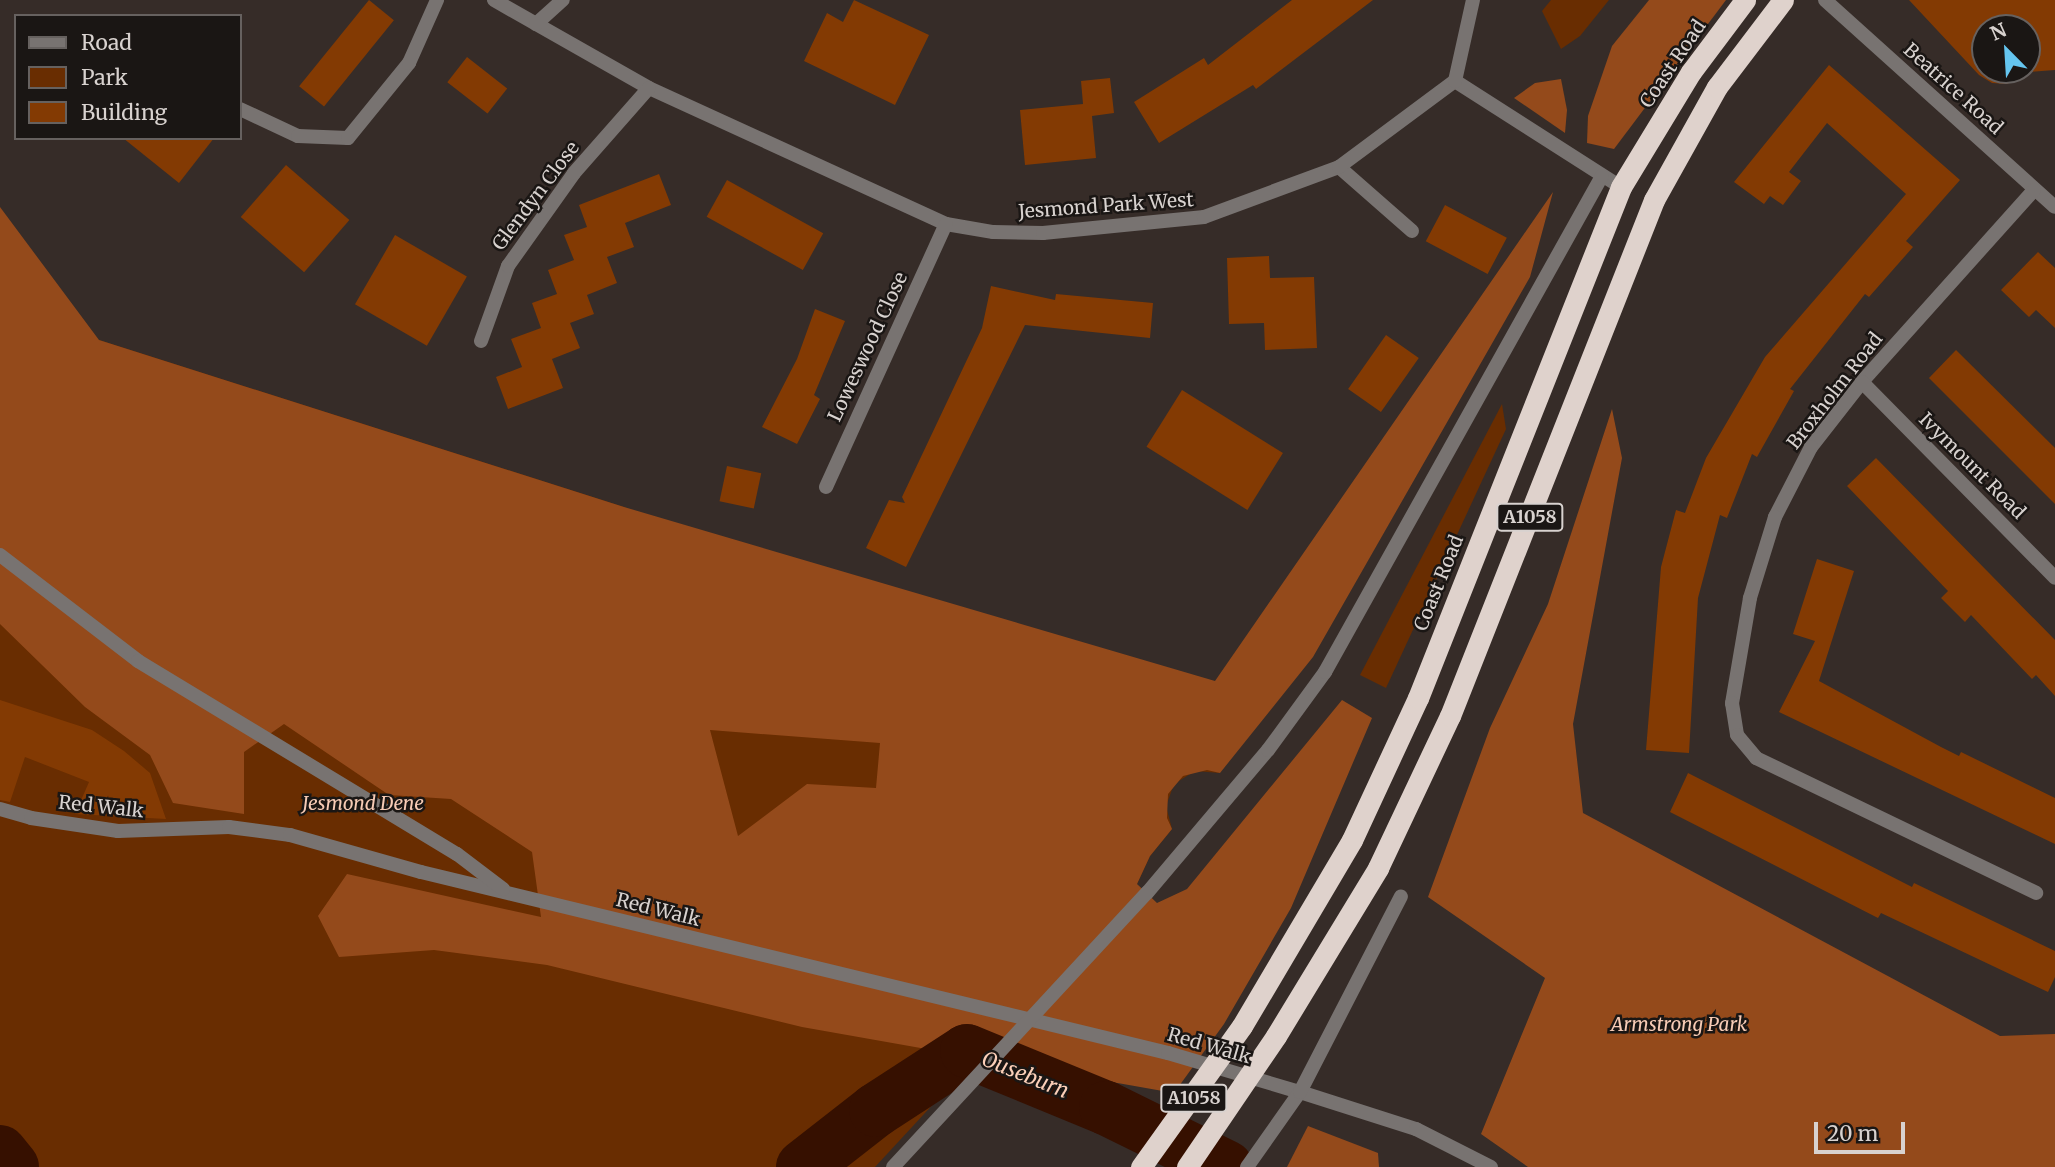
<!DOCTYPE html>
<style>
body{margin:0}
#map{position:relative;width:2055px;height:1167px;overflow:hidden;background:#362c28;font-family:Merriweather,serif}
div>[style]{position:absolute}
.green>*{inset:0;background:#692d01}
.forest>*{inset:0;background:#944a1b}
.river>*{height:54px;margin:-27px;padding:0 27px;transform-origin:27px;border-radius:27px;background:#361000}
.building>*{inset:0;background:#833a03;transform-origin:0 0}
.lane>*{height:14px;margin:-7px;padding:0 7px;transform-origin:7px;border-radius:7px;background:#787371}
.street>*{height:14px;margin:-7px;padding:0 7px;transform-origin:7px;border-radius:7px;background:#787371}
.highway>*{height:21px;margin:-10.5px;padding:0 10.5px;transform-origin:10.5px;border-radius:10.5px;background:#dfd2cc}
.street-bridge>*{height:14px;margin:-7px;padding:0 7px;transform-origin:7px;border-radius:7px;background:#787371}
.highway-bridge>*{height:21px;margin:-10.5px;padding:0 10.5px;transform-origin:10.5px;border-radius:10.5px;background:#dfd2cc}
span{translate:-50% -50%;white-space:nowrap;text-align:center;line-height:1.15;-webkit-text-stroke:5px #1a1614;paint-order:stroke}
.shield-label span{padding:2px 5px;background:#1a1614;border:2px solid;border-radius:5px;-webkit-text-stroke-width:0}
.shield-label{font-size:18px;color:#d8d2cf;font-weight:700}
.street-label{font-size:19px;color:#d8d2cf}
.park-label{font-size:19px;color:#f7cbb5;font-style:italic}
.water-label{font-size:21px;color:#fbcfb8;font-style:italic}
.legend{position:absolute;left:14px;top:14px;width:228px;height:126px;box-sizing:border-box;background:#1a1614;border:2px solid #66615f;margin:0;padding:9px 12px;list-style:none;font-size:21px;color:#d8d2cf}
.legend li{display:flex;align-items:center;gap:14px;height:35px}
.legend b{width:35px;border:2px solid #66615f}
.north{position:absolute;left:1971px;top:14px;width:70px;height:70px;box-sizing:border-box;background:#1a1614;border:2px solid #66615f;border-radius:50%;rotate:336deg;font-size:19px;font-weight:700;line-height:28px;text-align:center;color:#d8d2cf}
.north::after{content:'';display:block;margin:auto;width:24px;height:32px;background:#65c5ef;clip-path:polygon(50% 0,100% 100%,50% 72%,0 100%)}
.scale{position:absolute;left:1814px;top:1122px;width:91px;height:32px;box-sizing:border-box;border:4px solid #d8d2cf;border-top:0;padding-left:9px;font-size:21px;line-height:24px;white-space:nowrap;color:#d8d2cf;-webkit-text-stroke:5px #1a1614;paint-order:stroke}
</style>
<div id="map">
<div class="green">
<div style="clip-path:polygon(1551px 0,1609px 0,1580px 36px,1561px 49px,1542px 11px)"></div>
<div style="clip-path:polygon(99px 340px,624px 507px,1220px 773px,1195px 771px,1174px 784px,1166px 806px,1172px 829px,1150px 856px,1137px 884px,875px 1167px,0 1167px,0 405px)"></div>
<div style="clip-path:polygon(1502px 404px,1506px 429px,1386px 688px,1360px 675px)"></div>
</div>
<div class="forest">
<div style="clip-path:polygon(1649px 0,1726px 0,1614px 149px,1587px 143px,1588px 116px,1612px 46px)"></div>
<div style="clip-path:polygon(1561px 79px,1567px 110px,1565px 133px,1514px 98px,1535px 83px)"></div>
<div style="clip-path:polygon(evenodd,1553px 192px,1530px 277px,1313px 657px,1220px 773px,1207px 770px,1183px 776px,1168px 794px,1167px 818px,1172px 829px,1150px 856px,1137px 884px,1157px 903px,1187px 889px,1342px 700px,1372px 718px,1291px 908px,1224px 1024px,1174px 1093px,802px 1027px,547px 965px,434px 950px,339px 957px,318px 916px,347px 874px,541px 917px,532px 852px,451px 799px,389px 795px,284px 724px,244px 752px,244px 814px,173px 803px,150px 755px,85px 707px,0 624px,0 207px,99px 340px,624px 507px,1215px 681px,1553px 192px,710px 730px,880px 743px,876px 788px,807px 784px,738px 836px,710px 730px)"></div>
<div style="clip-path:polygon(1612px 409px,1622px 458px,1573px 724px,1583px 813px,2000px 1036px,2055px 1034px,2055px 1167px,1528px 1167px,1481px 1134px,1545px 978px,1428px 897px,1490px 728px,1548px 604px)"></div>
<div style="clip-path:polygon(1308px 1126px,1378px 1153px,1379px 1167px,1287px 1167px)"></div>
</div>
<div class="river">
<div style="left:0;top:1152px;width:19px;rotate:51deg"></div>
<div style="left:803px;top:1167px;width:93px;rotate:-38deg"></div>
<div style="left:876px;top:1110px;width:108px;rotate:-33deg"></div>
<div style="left:967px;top:1051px;width:150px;rotate:22.3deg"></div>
<div style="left:1106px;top:1108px;width:134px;rotate:26.2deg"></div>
</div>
<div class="building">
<div style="left:369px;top:0;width:32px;height:111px;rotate:39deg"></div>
<div style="clip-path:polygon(854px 0,929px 35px,895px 105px,804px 61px,827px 13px,843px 22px)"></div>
<div style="clip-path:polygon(1292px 0,1373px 0,1256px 89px,1253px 85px,1159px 143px,1134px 102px,1204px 58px,1208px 65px)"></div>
<div style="clip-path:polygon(evenodd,1909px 0,2055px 0,2055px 70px,2029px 72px,2007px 84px,1992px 83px,1979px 75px,1909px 0,1985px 28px,2027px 28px,2027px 70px,1985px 70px,1985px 28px)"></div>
<div style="left:467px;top:57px;width:51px;height:32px;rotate:38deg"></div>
<div style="clip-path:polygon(1829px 65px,1960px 180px,1906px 241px,1913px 247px,1869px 297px,1865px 294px,1790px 389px,1794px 391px,1757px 457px,1752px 454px,1727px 518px,1720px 515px,1698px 598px,1689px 753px,1646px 750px,1661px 567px,1676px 510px,1685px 513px,1706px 458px,1765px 357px,1906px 194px,1827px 123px,1789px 172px,1801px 181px,1783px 205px,1770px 196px,1764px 204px,1734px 182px)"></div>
<div style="clip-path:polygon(1110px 78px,1114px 113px,1092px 116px,1096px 158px,1025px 165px,1020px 110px,1083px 104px,1081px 81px)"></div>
<div style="clip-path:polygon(123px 138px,214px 138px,179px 183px)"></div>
<div style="left:286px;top:165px;width:84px;height:69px;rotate:41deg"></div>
<div style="clip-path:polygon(659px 174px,671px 205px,625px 223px,634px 247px,607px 257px,617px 283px,587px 295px,594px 314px,570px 323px,580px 348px,552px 359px,563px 388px,508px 409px,496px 377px,522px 367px,511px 339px,541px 328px,532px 303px,557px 294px,548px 270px,574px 260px,564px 235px,587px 227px,579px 205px)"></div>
<div style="left:727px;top:180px;width:110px;height:42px;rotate:29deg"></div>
<div style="left:1445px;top:205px;width:70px;height:41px;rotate:28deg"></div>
<div style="left:395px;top:235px;width:83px;height:80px;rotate:30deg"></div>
<div style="clip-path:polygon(2038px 252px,2055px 268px,2055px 328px,2036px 310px,2029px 317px,2001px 290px)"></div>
<div style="clip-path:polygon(1269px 256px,1270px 278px,1314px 277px,1317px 348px,1265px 350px,1264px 323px,1229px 324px,1227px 258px)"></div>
<div style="clip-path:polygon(991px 286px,1055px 300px,1056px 294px,1153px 303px,1150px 338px,1025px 325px,906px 567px,866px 548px,889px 500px,905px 503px,902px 497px,982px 328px)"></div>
<div style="clip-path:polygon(815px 309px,845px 321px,814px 395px,820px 399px,797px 444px,762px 427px,797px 359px)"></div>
<div style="left:1386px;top:335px;width:40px;height:66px;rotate:35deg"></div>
<div style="clip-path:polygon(1956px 350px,2055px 448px,2055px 504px,1929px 378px)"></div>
<div style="left:1182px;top:390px;width:119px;height:67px;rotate:32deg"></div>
<div style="clip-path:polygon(1876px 458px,2055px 640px,2055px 696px,2036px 675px,2032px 679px,1971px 615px,1965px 622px,1941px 598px,1948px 591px,1847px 486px)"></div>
<div style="left:727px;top:466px;width:35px;height:36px;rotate:12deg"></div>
<div style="clip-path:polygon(1817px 559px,1854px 571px,1819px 681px,1941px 747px,1959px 756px,1961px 752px,2055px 798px,2055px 844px,1779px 712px,1815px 641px,1793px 634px)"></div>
<div style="clip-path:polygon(0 700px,92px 730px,124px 751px,150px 773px,166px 819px,75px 814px,89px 782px,25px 757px,10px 802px,0 800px)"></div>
<div style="clip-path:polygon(1688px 773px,1912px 887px,1914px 883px,2055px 951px,2055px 977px,2048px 992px,1881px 913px,1878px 918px,1670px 812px)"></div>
</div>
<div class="lane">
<div style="left:240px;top:109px;width:64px;rotate:25deg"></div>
<div style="left:298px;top:136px;width:50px;rotate:2.3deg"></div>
<div style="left:348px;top:138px;width:97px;rotate:-50.9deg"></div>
<div style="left:409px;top:63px;width:69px;rotate:-66deg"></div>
<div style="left:1339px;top:167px;width:97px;rotate:41.2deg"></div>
<div style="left:0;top:809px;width:32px;rotate:16deg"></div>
<div style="left:31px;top:818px;width:88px;rotate:8.5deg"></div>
<div style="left:118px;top:831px;width:111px;rotate:-2.1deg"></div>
<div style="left:229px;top:827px;width:62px;rotate:7.5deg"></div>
<div style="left:290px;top:835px;width:136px;rotate:15.8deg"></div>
<div style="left:421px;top:872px;width:769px;rotate:13.62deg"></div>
<div style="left:1168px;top:1053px;width:138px;rotate:16.5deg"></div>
<div style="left:457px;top:854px;width:58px;rotate:37.3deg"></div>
</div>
<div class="street">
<div style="left:494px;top:0;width:178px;rotate:29.6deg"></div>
<div style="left:649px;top:88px;width:327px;rotate:24.6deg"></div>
<div style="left:946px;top:224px;width:48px;rotate:9.7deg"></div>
<div style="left:993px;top:232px;width:50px;rotate:1.1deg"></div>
<div style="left:1043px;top:233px;width:162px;rotate:-5.7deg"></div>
<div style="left:1204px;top:217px;width:144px;rotate:-20.3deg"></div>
<div style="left:1339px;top:167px;width:144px;rotate:-36.6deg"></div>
<div style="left:1455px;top:81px;width:197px;rotate:32.6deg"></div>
<div style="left:1825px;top:0;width:309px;rotate:42deg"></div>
<div style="left:536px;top:24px;width:36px;rotate:-42deg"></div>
<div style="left:1455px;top:81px;width:83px;rotate:-77.5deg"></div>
<div style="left:2034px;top:190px;width:258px;rotate:131.9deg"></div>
<div style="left:1862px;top:382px;width:83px;rotate:128.1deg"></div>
<div style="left:1811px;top:447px;width:79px;rotate:117.2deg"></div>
<div style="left:1775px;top:517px;width:85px;rotate:107.2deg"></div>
<div style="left:1750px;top:598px;width:107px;rotate:99.7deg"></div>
<div style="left:1732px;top:703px;width:32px;rotate:81deg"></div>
<div style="left:1737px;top:735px;width:30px;rotate:50deg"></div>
<div style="left:1756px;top:758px;width:311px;rotate:25.7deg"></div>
<div style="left:481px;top:341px;width:80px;rotate:-70.2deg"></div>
<div style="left:508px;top:266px;width:114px;rotate:-54.6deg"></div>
<div style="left:574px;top:173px;width:113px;rotate:-48.6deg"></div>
<div style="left:1862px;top:382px;width:275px;rotate:45.4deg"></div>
<div style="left:826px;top:487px;width:289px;rotate:-65.5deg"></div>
<div style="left:0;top:555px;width:174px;rotate:37.5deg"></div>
<div style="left:138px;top:661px;width:373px;rotate:31.2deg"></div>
<div style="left:1147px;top:893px;width:187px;rotate:-49.8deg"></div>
<div style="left:1268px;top:750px;width:97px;rotate:-53.8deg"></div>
<div style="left:1325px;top:672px;width:568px;rotate:-60.82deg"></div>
<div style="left:1300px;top:1092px;width:122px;rotate:17.7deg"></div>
<div style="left:1416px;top:1129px;width:84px;rotate:26.9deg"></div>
<div style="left:1247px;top:1167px;width:92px;rotate:-54.8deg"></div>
<div style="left:1300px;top:1092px;width:220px;rotate:-62.7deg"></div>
</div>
<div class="highway">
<div style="left:1242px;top:1026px;width:216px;rotate:-59.4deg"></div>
<div style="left:1352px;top:840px;width:157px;rotate:-65.1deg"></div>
<div style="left:1418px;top:698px;width:550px;rotate:-68.33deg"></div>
<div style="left:1621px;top:187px;width:135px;rotate:-58.7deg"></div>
<div style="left:1691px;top:72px;width:90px;rotate:-53.1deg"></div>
<div style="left:1276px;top:1036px;width:197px;rotate:-58.7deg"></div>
<div style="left:1378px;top:868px;width:168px;rotate:-64.7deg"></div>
<div style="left:1450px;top:716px;width:555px;rotate:-68.43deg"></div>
<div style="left:1654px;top:200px;width:129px;rotate:-60.9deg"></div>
<div style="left:1717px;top:87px;width:109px;rotate:-52.8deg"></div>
</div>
<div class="street-bridge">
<div style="left:893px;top:1167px;width:374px;rotate:-47.2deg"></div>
</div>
<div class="highway-bridge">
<div style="left:1141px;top:1167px;width:173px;rotate:-54.4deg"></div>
<div style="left:1187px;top:1167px;width:158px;rotate:-55.8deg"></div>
</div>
<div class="shield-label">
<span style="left:1530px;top:517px">A1058</span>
<span style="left:1194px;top:1098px">A1058</span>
</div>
<div class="street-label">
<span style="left:1673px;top:64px;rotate:-56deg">Coast Road</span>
<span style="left:1953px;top:89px;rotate:42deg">Beatrice Road</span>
<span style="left:536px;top:196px;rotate:-53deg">Glendyn Close</span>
<span style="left:1106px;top:206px;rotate:-4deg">Jesmond Park West</span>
<span style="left:868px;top:347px;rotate:-65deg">Loweswood Close</span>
<span style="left:1835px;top:391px;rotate:-52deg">Broxholm Road</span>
<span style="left:1972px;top:466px;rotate:45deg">Ivymount Road</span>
<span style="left:1439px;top:583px;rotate:-68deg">Coast Road</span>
<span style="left:101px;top:807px;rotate:6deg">Red Walk</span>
<span style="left:658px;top:910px;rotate:14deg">Red Walk</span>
<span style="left:1209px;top:1046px;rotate:16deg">Red Walk</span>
</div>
<div class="park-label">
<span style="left:363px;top:804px">Jesmond Dene</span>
<span style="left:1679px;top:1025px">Armstrong Park</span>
</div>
<div class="water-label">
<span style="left:1025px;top:1075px;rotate:22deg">Ouseburn</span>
</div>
<ul class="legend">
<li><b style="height:9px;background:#787371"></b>Road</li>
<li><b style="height:19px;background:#692d01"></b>Park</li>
<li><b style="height:19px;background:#833a03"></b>Building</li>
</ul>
<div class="north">N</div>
<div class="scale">20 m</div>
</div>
